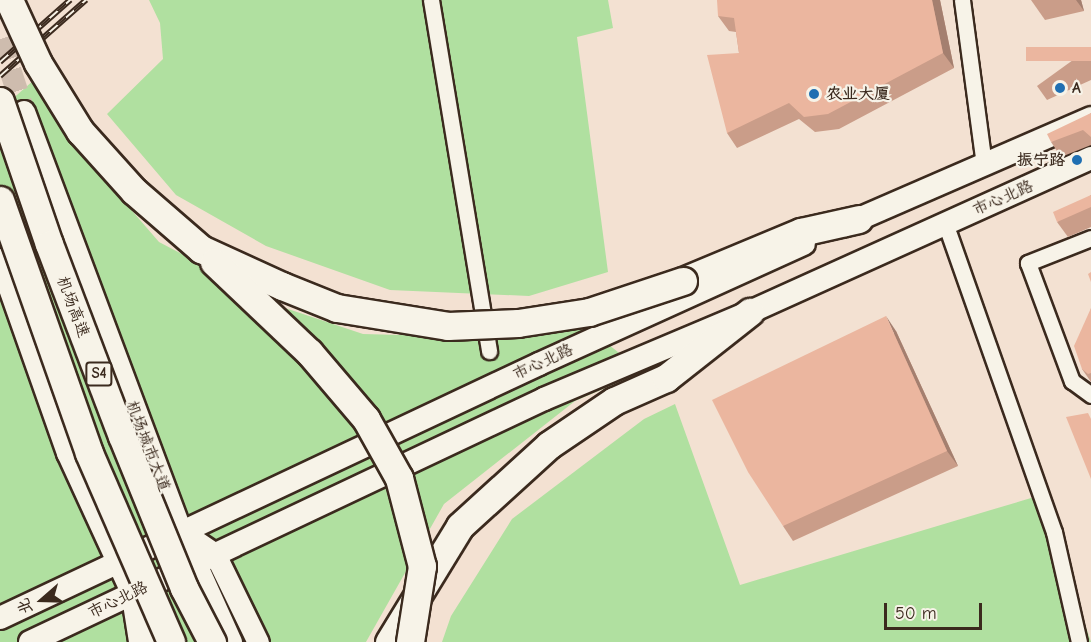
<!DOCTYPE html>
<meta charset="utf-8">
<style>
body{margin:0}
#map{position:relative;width:1091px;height:642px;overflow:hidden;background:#f3e1d2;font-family:"Comic Neue","LXGW WenKai TC",sans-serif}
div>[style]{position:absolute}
.green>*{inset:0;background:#b0e0a0}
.primary-tunnel>*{height:22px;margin-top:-11px;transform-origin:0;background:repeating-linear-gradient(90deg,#cebcae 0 22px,transparent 0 33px)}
.roads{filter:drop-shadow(2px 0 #3b2a1e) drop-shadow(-2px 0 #3b2a1e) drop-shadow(0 2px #3b2a1e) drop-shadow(0 -2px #3b2a1e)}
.street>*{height:15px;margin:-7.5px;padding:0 7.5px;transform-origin:7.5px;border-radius:7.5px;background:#f7f3e8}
.secondary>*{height:21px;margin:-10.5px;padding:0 10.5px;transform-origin:10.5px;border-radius:10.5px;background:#f7f3e8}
.primary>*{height:22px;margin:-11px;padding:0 11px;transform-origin:11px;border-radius:11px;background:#f7f3e8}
.highway>*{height:27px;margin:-13.5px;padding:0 13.5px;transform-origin:13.5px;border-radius:13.5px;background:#f7f3e8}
.rail>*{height:6px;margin-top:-3px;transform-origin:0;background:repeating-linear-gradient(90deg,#f7f3e8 0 11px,#3b2a1e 0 22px);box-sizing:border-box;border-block:2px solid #3b2a1e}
.bridges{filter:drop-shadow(2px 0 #3b2a1e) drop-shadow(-2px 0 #3b2a1e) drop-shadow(0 2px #3b2a1e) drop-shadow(0 -2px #3b2a1e)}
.highway-bridge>*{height:27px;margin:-13.5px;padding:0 13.5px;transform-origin:13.5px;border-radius:13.5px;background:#f7f3e8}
.wall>*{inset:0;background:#ca9d89}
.shaded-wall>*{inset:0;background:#a47f6f}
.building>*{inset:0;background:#ebb69f;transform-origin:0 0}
.dots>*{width:16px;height:16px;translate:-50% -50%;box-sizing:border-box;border:3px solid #f7f3e8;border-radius:50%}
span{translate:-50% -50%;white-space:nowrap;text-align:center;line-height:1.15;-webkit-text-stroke:4.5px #f7f3e8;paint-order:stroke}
.shield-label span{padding:2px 4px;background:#f7f3e8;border:2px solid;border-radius:4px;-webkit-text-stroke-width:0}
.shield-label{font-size:15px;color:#3b2a1e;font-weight:700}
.poi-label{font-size:16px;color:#3b2a1e;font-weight:700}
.left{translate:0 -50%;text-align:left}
.right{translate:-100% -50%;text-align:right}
.street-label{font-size:16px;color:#3b2a1e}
.north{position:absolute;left:12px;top:570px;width:60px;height:60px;-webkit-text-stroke:4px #f7f3e8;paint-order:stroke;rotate:250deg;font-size:16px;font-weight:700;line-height:24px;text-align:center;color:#3b2a1e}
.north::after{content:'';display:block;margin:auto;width:21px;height:27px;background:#3b2a1e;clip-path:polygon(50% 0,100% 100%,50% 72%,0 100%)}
.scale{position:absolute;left:884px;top:603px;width:98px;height:27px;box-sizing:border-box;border:3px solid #3b2a1e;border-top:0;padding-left:8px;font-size:18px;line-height:21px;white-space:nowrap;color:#3b2a1e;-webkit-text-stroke:4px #f7f3e8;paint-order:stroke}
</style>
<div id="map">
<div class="green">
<div style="clip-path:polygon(149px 0,608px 0,613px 28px,577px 37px,608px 272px,529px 296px,390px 290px,266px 246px,176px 195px,107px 114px,163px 59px,160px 23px)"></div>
<div style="clip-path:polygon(35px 79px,70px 139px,159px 242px,285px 308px,363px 334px,513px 338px,584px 325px,643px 372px,575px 401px,444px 504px,366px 642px,0 642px,0 110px)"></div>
<div style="clip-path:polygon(675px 404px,740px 585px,1041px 495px,1091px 642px,442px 642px,451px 616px,512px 519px,644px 419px)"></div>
</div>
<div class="primary-tunnel">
<div style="left:0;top:39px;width:77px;rotate:71.8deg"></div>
</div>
<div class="roads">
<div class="street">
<div style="left:431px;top:0;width:356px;rotate:80.6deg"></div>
<div style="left:962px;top:0;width:166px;rotate:82.4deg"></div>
<div style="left:949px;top:234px;width:316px;rotate:70.6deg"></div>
<div style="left:1054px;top:532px;width:113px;rotate:77.2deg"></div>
<div style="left:1091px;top:238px;width:68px;rotate:158.4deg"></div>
<div style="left:1028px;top:263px;width:126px;rotate:69.6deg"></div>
<div style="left:1072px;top:381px;width:24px;rotate:36deg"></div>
</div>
<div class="secondary">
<div style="left:181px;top:531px;width:41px;rotate:34.1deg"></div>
<div style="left:215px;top:554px;width:98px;rotate:64deg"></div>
<div style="left:133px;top:603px;width:39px;rotate:81deg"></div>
</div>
<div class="primary">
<div style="left:24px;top:112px;width:447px;rotate:69.5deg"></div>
<div style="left:181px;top:531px;width:122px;rotate:65.8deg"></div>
<div style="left:845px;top:225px;width:268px;rotate:-23.5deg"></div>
<div style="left:0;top:260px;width:205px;rotate:70.6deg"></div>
<div style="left:68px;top:453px;width:208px;rotate:65.3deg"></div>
<div style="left:0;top:618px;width:596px;rotate:-25.23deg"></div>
<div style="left:539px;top:364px;width:291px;rotate:-24.4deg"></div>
<div style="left:30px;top:642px;width:569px;rotate:-25.3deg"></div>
<div style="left:544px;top:399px;width:224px;rotate:-22.9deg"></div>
<div style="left:750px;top:312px;width:374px;rotate:-24.3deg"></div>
</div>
<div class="highway">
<div style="left:683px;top:281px;width:128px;rotate:-22.6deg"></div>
<div style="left:801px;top:232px;width:59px;rotate:-12.6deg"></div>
<div style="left:389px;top:642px;width:136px;rotate:-58.5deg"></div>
<div style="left:460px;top:526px;width:120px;rotate:-42.3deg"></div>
<div style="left:549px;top:445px;width:78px;rotate:-34.1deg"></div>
<div style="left:614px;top:401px;width:57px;rotate:-23.9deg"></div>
<div style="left:666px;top:378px;width:107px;rotate:-38.2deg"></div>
</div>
</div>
<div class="rail">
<div style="left:0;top:62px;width:94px;rotate:-41.5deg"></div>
<div style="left:0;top:76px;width:115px;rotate:-41.5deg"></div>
</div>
<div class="bridges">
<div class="highway-bridge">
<div style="left:9px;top:0;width:69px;rotate:65.3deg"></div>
<div style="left:38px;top:63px;width:80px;rotate:58.3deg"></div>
<div style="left:80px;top:131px;width:81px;rotate:48deg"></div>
<div style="left:134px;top:191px;width:89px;rotate:40.9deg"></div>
<div style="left:201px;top:249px;width:89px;rotate:24.6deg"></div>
<div style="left:282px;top:286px;width:59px;rotate:21.8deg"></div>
<div style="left:337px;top:308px;width:112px;rotate:9.2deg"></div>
<div style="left:448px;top:326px;width:70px;rotate:-2.5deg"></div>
<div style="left:518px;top:323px;width:72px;rotate:-8.8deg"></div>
<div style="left:589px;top:312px;width:99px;rotate:-18.3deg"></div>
<div style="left:0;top:101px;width:151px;rotate:71.1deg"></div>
<div style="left:49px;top:244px;width:205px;rotate:69.2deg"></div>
<div style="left:122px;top:436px;width:164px;rotate:67.8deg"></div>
<div style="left:184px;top:588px;width:61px;rotate:62.6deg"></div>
<div style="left:0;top:200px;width:268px;rotate:70.6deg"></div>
<div style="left:89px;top:453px;width:206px;rotate:66.5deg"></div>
<div style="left:214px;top:262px;width:131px;rotate:43.5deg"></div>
<div style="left:309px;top:352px;width:88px;rotate:49.6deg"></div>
<div style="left:366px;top:419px;width:68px;rotate:60.8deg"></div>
<div style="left:399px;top:478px;width:91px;rotate:75.4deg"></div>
<div style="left:422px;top:566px;width:77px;rotate:99deg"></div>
</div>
</div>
<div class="wall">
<div style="clip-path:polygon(940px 0,954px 68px,839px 129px,815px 132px,799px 119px,737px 148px,727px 133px,739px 53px,736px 32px,729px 31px,718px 16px)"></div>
<div style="clip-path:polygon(1031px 0,1081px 0,1084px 11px,1045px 20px)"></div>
<div style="clip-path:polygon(1091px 47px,1091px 80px,1047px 100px,1037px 86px)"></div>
<div style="clip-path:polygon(1091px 113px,1091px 145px,1061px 157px,1051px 142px)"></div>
<div style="clip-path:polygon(1091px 195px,1091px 227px,1068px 237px,1057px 222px)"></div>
<div style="clip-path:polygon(1091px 308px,1091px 382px,1082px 369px)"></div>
<div style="clip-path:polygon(896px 331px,958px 466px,793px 541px,783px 526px)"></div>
</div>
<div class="shaded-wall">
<div style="clip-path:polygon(932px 0,940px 0,954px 68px,943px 53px)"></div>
<div style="clip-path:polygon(1076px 0,1081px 0,1084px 11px)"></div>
<div style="clip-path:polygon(886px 316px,896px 331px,958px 466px,947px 451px)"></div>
</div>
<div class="building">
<div style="clip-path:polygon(717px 0,932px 0,943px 53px,828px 114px,804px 117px,789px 103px,727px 133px,707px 55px,739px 53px,734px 18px,718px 16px)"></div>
<div style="left:1091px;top:47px;width:14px;height:65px;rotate:90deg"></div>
<div style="clip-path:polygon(1091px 113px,1091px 137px,1083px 130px,1051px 142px,1047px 134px)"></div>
<div style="clip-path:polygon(1091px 195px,1091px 207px,1057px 222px,1053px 212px)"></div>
<div style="clip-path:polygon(1091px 272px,1091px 282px,1088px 274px)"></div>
<div style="clip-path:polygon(1091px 308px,1091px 373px,1088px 374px,1082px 369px,1074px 346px)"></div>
<div style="clip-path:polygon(886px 316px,947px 451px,783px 526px,748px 472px,712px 400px)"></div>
<div style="clip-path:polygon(1088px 413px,1091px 419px,1091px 479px,1066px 417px)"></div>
</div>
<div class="dots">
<div style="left:1060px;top:88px;background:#1f6fb2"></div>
<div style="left:814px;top:94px;background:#1f6fb2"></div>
<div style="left:1077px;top:160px;background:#1f6fb2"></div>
</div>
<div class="shield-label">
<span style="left:99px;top:374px">S4</span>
</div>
<div class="poi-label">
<span class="left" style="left:1072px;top:88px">A</span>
<span class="left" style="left:826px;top:94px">农业大厦</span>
<span class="right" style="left:1065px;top:160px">振宁路</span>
</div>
<div class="street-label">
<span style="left:1003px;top:198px;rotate:-24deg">市心北路</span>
<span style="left:73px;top:307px;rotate:69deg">机场高速</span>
<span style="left:543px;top:362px;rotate:-25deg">市心北路</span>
<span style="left:148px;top:446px;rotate:69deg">机场城市大道</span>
<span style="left:118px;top:600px;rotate:-26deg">市心北路</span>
</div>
<div class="north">北</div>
<div class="scale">50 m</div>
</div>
